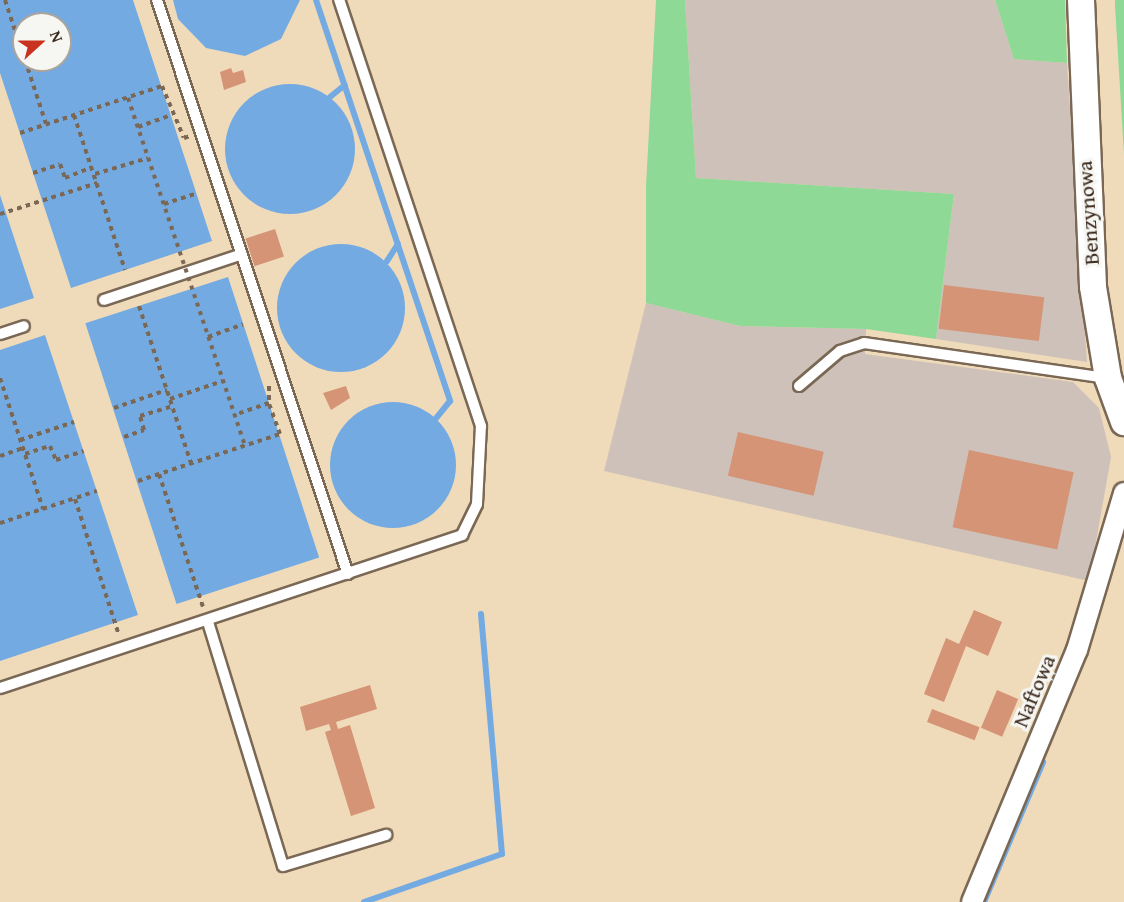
<!DOCTYPE html>
<style>
body{margin:0}
#map{position:relative;width:1124px;height:902px;overflow:hidden;background:#efdbba;font-family:"Gentium Book Plus",serif}
div>[style]{position:absolute}
.industrial>*{inset:0;background:#cec1b9}
.green>*{inset:0;background:#8ed995}
.water>*{inset:0;background:#74aae2;transform-origin:0 0}
.round{border-radius:50%}
.stream>*{height:6px;margin:-3px;padding:0 3px;transform-origin:3px;border-radius:3px;background:#74aae2}
.building>*{inset:0;background:#d49475;transform-origin:0 0}
.path>*{height:4px;margin-top:-2px;transform-origin:0;background:repeating-linear-gradient(90deg,#7a6855 0 4.5px,transparent 0 9px)}
.roads{filter:drop-shadow(2px 0 #7a6855) drop-shadow(-2px 0 #7a6855) drop-shadow(0 2px #7a6855) drop-shadow(0 -2px #7a6855)}
.service>*{height:10px;margin:-5px;padding:0 5px;transform-origin:5px;border-radius:5px;background:#fff}
.minor>*{height:20px;margin:-10px;padding:0 10px;transform-origin:10px;border-radius:10px;background:#fff}
.tertiary>*{height:26px;margin:-13px;padding:0 13px;transform-origin:13px;border-radius:13px;background:#fff}
.path-bridge>*{height:4px;margin-top:-2px;transform-origin:0;background:repeating-linear-gradient(90deg,#7a6855 0 4.5px,transparent 0 9px)}
span{translate:-50% -50%;white-space:nowrap;text-align:center;line-height:1.15;-webkit-text-stroke:6px #f6f6f2;paint-order:stroke}
.street-label{font-size:22px;color:#3b2a1e}
.north{position:absolute;left:12px;top:12px;width:60px;height:60px;box-sizing:border-box;background:#f6f6f2;border:2px solid #aba49d;border-radius:50%;rotate:69deg;font-size:16px;font-weight:700;line-height:24px;text-align:center;color:#3b2a1e}
.north::after{content:'';display:block;margin:auto;width:21px;height:27px;background:#c8321e;clip-path:polygon(50% 0,100% 100%,50% 72%,0 100%)}
</style>
<div id="map">
<div class="industrial">
<div style="clip-path:polygon(685px 0,995px 0,1014px 59px,1067px 63px,1087px 362px,936px 339px,954px 194px,696px 178px)"></div>
<div style="clip-path:polygon(646px 303px,740px 326px,866px 329px,865px 354px,1073px 382px,1099px 408px,1111px 457px,1089px 581px,604px 471px)"></div>
</div>
<div class="green">
<div style="clip-path:polygon(656px 0,685px 0,696px 178px,954px 194px,936px 339px,866px 329px,740px 326px,646px 303px,646px 186px)"></div>
<div style="clip-path:polygon(995px 0,1065px 0,1067px 63px,1014px 59px)"></div>
<div style="clip-path:polygon(1115px 0,1124px 0,1124px 154px,1115px 6px)"></div>
</div>
<div class="water">
<div style="clip-path:polygon(evenodd,0 0,133px 0,212px 241px,71px 288px,0 73px,0 0,24px 24px,60px 24px,60px 60px,24px 60px,24px 24px)"></div>
<div style="clip-path:polygon(173px 0,300px 0,281px 39px,245px 56px,206px 48px,178px 19px)"></div>
<div class="round" style="left:225px;top:84px;width:130px;height:130px"></div>
<div style="clip-path:polygon(0 195px,34px 298px,0 309px)"></div>
<div class="round" style="left:277px;top:244px;width:128px;height:128px"></div>
<div style="left:228px;top:277px;width:295px;height:150px;rotate:72deg"></div>
<div style="clip-path:polygon(45px 335px,138px 615px,0 661px,0 350px)"></div>
<div class="round" style="left:330px;top:402px;width:126px;height:126px"></div>
</div>
<div class="stream">
<div style="left:316px;top:0;width:423px;rotate:71.5deg"></div>
<div style="left:450px;top:401px;width:22px;rotate:129deg"></div>
<div style="left:330px;top:97px;width:19px;rotate:-39deg"></div>
<div style="left:387px;top:261px;width:20px;rotate:-57deg"></div>
<div style="left:364px;top:902px;width:146px;rotate:-19.2deg"></div>
<div style="left:502px;top:854px;width:241px;rotate:-95deg"></div>
<div style="left:984px;top:902px;width:152px;rotate:-67.1deg"></div>
</div>
<div class="building">
<div style="clip-path:polygon(231px 68px,233px 73px,243px 70px,246px 82px,224px 90px,220px 72px)"></div>
<div style="left:275px;top:229px;width:29px;height:31px;rotate:72deg"></div>
<div style="left:944px;top:285px;width:101px;height:44px;rotate:7deg"></div>
<div style="clip-path:polygon(346px 386px,350px 398px,331px 410px,323px 393px)"></div>
<div style="left:738px;top:432px;width:88px;height:45px;rotate:13deg"></div>
<div style="left:969px;top:450px;width:107px;height:79px;rotate:12deg"></div>
<div style="clip-path:polygon(974px 610px,1002px 622px,988px 656px,966px 646px,944px 702px,924px 694px,946px 638px,959px 644px)"></div>
<div style="clip-path:polygon(370px 685px,377px 709px,336px 722px,338px 729px,350px 725px,375px 808px,351px 816px,325px 732px,331px 730px,329px 724px,306px 731px,300px 707px)"></div>
<div style="left:997px;top:690px;width:23px;height:41px;rotate:23deg"></div>
<div style="left:932px;top:709px;width:51px;height:14px;rotate:21deg"></div>
</div>
<div class="path">
<div style="left:5px;top:0;width:61px;rotate:71.9deg"></div>
<div style="left:25px;top:60px;width:67px;rotate:71.8deg"></div>
<div style="left:74px;top:115px;width:163px;rotate:71.8deg"></div>
<div style="left:138px;top:127px;width:35px;rotate:-20deg"></div>
<div style="left:20px;top:133px;width:150px;rotate:-18.3deg"></div>
<div style="left:162px;top:86px;width:56px;rotate:67.1deg"></div>
<div style="left:184px;top:138px;width:6px;rotate:-18deg"></div>
<div style="left:33px;top:173px;width:28px;rotate:-18deg"></div>
<div style="left:60px;top:164px;width:15px;rotate:70deg"></div>
<div style="left:65px;top:178px;width:29px;rotate:-22deg"></div>
<div style="left:95px;top:174px;width:55px;rotate:-16.8deg"></div>
<div style="left:164px;top:204px;width:35px;rotate:-18deg"></div>
<div style="left:0;top:214px;width:102px;rotate:-17.7deg"></div>
<div style="left:139px;top:306px;width:165px;rotate:71.7deg"></div>
<div style="left:208px;top:337px;width:37px;rotate:-20deg"></div>
<div style="left:0;top:378px;width:138px;rotate:71.8deg"></div>
<div style="left:269px;top:386px;width:17px;rotate:90deg"></div>
<div style="left:170px;top:399px;width:56px;rotate:-18.8deg"></div>
<div style="left:114px;top:408px;width:56px;rotate:-18.8deg"></div>
<div style="left:124px;top:437px;width:21px;rotate:-19deg"></div>
<div style="left:144px;top:430px;width:15px;rotate:-106deg"></div>
<div style="left:140px;top:416px;width:34px;rotate:-17deg"></div>
<div style="left:20px;top:440px;width:57px;rotate:-18.4deg"></div>
<div style="left:25px;top:454px;width:26px;rotate:-18deg"></div>
<div style="left:50px;top:446px;width:15px;rotate:67deg"></div>
<div style="left:56px;top:460px;width:29px;rotate:-18deg"></div>
<div style="left:0;top:456px;width:24px;rotate:-19deg"></div>
<div style="left:159px;top:474px;width:140px;rotate:71.7deg"></div>
<div style="left:138px;top:481px;width:150px;rotate:-18.3deg"></div>
<div style="left:280px;top:434px;width:33px;rotate:-110deg"></div>
<div style="left:269px;top:403px;width:37px;rotate:161deg"></div>
<div style="left:75px;top:499px;width:143px;rotate:72.1deg"></div>
<div style="left:0;top:523px;width:102px;rotate:-18.3deg"></div>
</div>
<div class="roads">
<div class="service">
<div style="left:157px;top:0;width:605px;rotate:71.6deg"></div>
<div style="left:104px;top:300px;width:145px;rotate:-18.4deg"></div>
<div style="left:0;top:334px;width:25px;rotate:-18deg"></div>
<div style="left:799px;top:386px;width:54px;rotate:-40.5deg"></div>
<div style="left:840px;top:351px;width:25px;rotate:-18deg"></div>
<div style="left:864px;top:343px;width:246px;rotate:8.2deg"></div>
<div style="left:208px;top:622px;width:255px;rotate:72.9deg"></div>
<div style="left:283px;top:866px;width:108px;rotate:-16.8deg"></div>
<div style="left:0;top:688px;width:487px;rotate:-18.3deg"></div>
<div style="left:462px;top:535px;width:34px;rotate:-64deg"></div>
<div style="left:477px;top:504px;width:78px;rotate:-87.1deg"></div>
<div style="left:481px;top:426px;width:449px;rotate:-108.4deg"></div>
</div>
<div class="minor">
<div style="left:972px;top:902px;width:273px;rotate:-67.4deg"></div>
<div style="left:1077px;top:650px;width:164px;rotate:-73.3deg"></div>
</div>
<div class="tertiary">
<div style="left:1081px;top:0;width:287px;rotate:87.6deg"></div>
<div style="left:1093px;top:287px;width:92px;rotate:80.6deg"></div>
<div style="left:1108px;top:378px;width:47px;rotate:70deg"></div>
</div>
</div>
<div class="path-bridge">
<div style="left:128px;top:98px;width:367px;rotate:71.4deg"></div>
</div>
<div class="street-label">
<span style="left:1088px;top:213px;rotate:-94deg">Benzynowa</span>
<span style="left:1034px;top:691px;rotate:-67deg">Naftowa</span>
</div>
<div class="north">N</div>
</div>
